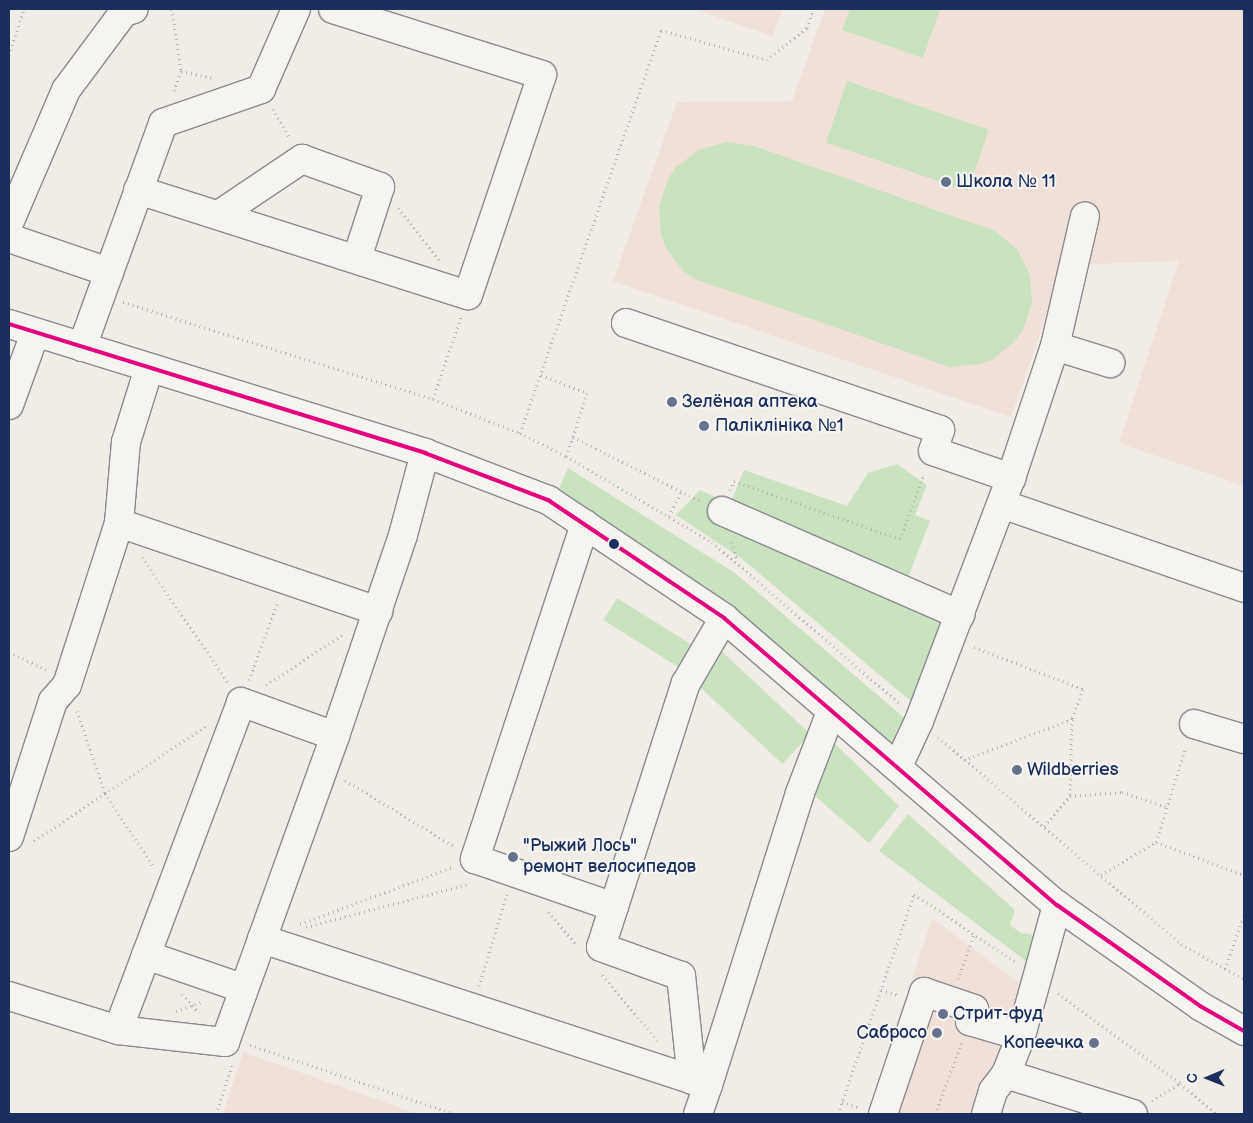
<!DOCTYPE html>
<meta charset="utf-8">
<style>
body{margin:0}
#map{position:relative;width:1253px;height:1123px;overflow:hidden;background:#f2ece7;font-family:"Balsamiq Sans",sans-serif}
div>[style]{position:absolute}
.built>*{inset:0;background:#f0e0d8}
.green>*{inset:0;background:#cae3bf;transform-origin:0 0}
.path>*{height:3px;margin-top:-1.5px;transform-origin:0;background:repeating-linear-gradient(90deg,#b1b3b7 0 1px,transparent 0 5px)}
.roads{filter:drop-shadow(1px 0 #888990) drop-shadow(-1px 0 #888990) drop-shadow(0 1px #888990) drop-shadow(0 -1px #888990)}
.minor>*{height:28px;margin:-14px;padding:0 14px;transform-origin:14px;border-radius:14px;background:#f5f4f1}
.major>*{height:28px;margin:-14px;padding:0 14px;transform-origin:14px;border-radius:14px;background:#f5f4f1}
.bus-1>*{height:4px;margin:-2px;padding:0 2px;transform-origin:2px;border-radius:2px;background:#e5007d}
.dots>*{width:14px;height:14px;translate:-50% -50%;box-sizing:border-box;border:2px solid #f6f6f2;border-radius:50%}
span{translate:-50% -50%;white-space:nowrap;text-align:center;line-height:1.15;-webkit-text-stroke:4px #f6f6f2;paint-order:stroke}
.poi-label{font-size:18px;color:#1b2f5e}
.left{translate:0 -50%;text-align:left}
.right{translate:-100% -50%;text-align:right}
.frame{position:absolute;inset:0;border:10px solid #1b2f5e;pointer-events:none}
.north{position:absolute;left:1183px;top:1053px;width:50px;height:50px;-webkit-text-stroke:4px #f6f6f2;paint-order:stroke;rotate:269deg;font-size:14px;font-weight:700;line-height:20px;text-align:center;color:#1b2f5e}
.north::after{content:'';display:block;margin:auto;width:18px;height:22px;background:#1b2f5e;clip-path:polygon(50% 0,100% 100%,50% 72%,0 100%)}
</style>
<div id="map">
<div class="built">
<div style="clip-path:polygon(694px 9px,782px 9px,773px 36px)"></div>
<div style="clip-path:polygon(825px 9px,1244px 9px,1244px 486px,1119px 443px,1179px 261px,1064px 265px,1011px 417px,613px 281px,677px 102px,792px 101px)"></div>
<div style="clip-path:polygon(932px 918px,1022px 985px,978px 1114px,868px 1114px)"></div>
<div style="clip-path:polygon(243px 1052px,418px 1114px,223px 1114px)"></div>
</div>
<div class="green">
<div style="clip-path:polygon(850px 9px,940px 9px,923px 58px,842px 30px)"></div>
<div style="left:847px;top:81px;width:150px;height:65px;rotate:19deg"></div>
<div style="clip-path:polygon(726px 142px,754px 146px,995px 231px,1017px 249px,1030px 275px,1032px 303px,1023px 330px,1014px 342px,992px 360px,979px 364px,950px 367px,695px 279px,683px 271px,666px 248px,661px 235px,659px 206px,668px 179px,676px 167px,699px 150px)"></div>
<div style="clip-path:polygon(897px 464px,927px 485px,915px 515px,930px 521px,902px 593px,948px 620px,914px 704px,742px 559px,676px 515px,700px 490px,730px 504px,744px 470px,847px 506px,868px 473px)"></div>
<div style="clip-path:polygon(568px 468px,735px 573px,909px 722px,892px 746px,556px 495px)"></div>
<div style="left:617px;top:598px;width:97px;height:26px;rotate:32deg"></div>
<div style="left:716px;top:646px;width:129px;height:41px;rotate:43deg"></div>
<div style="clip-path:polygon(831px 740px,899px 806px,869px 843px,808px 790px)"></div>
<div style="clip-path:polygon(908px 814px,1015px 910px,1010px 925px,1021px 933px,1031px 934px,1040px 943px,1034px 967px,879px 851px)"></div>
</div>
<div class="path">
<div style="left:172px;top:9px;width:63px;rotate:81.7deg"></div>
<div style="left:181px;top:71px;width:24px;rotate:109deg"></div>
<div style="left:9px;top:55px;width:48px;rotate:-71.9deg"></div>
<div style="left:181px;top:71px;width:34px;rotate:12deg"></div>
<div style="left:273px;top:109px;width:34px;rotate:60deg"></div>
<div style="left:398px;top:208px;width:66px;rotate:51.7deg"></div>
<div style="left:123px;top:302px;width:325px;rotate:17.4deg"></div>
<div style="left:433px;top:399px;width:93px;rotate:21.3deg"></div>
<div style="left:520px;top:433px;width:51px;rotate:26.6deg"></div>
<div style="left:566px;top:456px;width:169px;rotate:30.5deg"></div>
<div style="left:712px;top:542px;width:247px;rotate:40.7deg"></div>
<div style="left:541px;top:375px;width:49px;rotate:21.4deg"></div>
<div style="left:587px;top:393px;width:46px;rotate:107.7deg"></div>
<div style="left:573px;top:437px;width:144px;rotate:26.7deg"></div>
<div style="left:433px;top:399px;width:87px;rotate:-71.1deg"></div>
<div style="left:520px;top:433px;width:427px;rotate:-70.7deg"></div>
<div style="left:661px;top:30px;width:110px;rotate:15.8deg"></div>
<div style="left:767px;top:60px;width:51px;rotate:-38.7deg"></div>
<div style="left:807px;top:28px;width:20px;rotate:-72deg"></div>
<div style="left:566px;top:456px;width:20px;rotate:-70deg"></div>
<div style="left:730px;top:490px;width:10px;rotate:-66deg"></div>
<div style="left:734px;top:481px;width:176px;rotate:19.3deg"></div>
<div style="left:900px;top:539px;width:69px;rotate:-69.7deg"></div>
<div style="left:669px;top:516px;width:28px;rotate:-63deg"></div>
<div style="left:731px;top:542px;width:19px;rotate:72deg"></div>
<div style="left:142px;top:557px;width:152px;rotate:55.5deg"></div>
<div style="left:974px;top:647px;width:117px;rotate:21.1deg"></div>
<div style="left:1083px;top:689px;width:32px;rotate:110deg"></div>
<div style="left:9px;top:652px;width:42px;rotate:25.3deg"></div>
<div style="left:249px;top:680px;width:84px;rotate:-69.8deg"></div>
<div style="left:266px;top:685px;width:91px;rotate:-33.3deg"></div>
<div style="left:77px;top:711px;width:87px;rotate:71.1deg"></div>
<div style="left:105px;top:793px;width:87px;rotate:56.7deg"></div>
<div style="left:938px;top:737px;width:319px;rotate:40.4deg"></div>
<div style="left:1181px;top:944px;width:72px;rotate:29.1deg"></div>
<div style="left:964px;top:760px;width:116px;rotate:-20.8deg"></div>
<div style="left:1072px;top:719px;width:77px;rotate:91.5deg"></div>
<div style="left:345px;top:780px;width:129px;rotate:31.3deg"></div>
<div style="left:1044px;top:826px;width:40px;rotate:-49deg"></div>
<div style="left:1070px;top:796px;width:52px;rotate:-4.4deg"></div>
<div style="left:1122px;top:792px;width:47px;rotate:18.4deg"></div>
<div style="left:34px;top:841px;width:207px;rotate:-33.8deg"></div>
<div style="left:1156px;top:842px;width:100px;rotate:-72.5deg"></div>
<div style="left:1101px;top:875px;width:64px;rotate:-31deg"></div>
<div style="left:1156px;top:842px;width:94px;rotate:20.6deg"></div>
<div style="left:548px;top:912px;width:44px;rotate:48.7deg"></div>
<div style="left:300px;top:924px;width:163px;rotate:-20.4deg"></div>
<div style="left:306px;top:927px;width:169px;rotate:-14.8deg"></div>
<div style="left:1225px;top:969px;width:57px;rotate:-70.6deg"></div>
<div style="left:602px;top:975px;width:88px;rotate:49.6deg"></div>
<div style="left:958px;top:979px;width:50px;rotate:-70.1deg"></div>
<div style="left:479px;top:986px;width:96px;rotate:-73.1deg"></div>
<div style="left:881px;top:990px;width:17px;rotate:17deg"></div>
<div style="left:1058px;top:993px;width:152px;rotate:36.4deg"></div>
<div style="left:1180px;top:1083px;width:48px;rotate:40.7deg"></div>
<div style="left:182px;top:994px;width:25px;rotate:48deg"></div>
<div style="left:176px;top:1011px;width:29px;rotate:-20deg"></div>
<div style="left:250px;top:1045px;width:216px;rotate:18.6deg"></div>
<div style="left:1152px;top:1101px;width:33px;rotate:-33deg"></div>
<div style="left:842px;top:1102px;width:19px;rotate:18deg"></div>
<div style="left:216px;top:1114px;width:51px;rotate:-71.6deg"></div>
<div style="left:838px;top:1114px;width:233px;rotate:-70.9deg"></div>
<div style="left:914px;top:894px;width:124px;rotate:33.8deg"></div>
<div style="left:935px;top:1114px;width:77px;rotate:-69.4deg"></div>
</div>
<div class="roads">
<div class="minor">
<div style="left:138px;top:190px;width:346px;rotate:17.7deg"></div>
<div style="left:468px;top:295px;width:232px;rotate:-71.4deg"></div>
<div style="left:542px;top:75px;width:219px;rotate:-162.5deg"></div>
<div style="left:220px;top:214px;width:99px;rotate:-33.9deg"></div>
<div style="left:302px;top:159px;width:83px;rotate:19.7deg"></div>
<div style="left:380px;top:187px;width:75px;rotate:107.9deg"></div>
<div style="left:9px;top:223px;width:145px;rotate:-66.8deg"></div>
<div style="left:66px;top:90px;width:97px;rotate:-53.4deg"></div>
<div style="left:124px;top:12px;width:10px;rotate:-17deg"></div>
<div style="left:9px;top:238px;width:106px;rotate:18.8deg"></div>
<div style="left:626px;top:323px;width:332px;rotate:18.8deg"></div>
<div style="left:940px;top:430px;width:22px;rotate:108deg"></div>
<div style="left:933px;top:451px;width:83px;rotate:19.1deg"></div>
<div style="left:1055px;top:346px;width:58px;rotate:17.2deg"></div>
<div style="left:82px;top:347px;width:238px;rotate:-70.1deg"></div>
<div style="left:163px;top:123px;width:104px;rotate:-19.1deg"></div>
<div style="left:261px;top:89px;width:87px;rotate:-66.4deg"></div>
<div style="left:9px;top:405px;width:77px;rotate:-70.1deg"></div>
<div style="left:1002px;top:504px;width:256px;rotate:19.1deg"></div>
<div style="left:722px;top:511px;width:260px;rotate:23.6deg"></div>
<div style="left:119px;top:523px;width:274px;rotate:18.8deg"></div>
<div style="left:585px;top:524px;width:353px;rotate:108.2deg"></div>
<div style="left:475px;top:859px;width:147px;rotate:19.1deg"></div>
<div style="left:1194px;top:724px;width:52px;rotate:16.7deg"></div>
<div style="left:898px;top:766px;width:50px;rotate:-65deg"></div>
<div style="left:919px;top:721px;width:260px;rotate:-69.3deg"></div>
<div style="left:1011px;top:478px;width:139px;rotate:-71.6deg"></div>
<div style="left:1055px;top:346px;width:133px;rotate:-77deg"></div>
<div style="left:9px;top:837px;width:143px;rotate:-72.1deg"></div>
<div style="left:53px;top:701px;width:21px;rotate:-49deg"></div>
<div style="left:67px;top:685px;width:170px;rotate:-72.2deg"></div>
<div style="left:119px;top:523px;width:81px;rotate:-85.1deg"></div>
<div style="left:126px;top:442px;width:77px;rotate:-72.7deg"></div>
<div style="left:262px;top:939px;width:216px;rotate:-70.2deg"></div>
<div style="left:146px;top:955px;width:102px;rotate:19deg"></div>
<div style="left:9px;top:996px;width:114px;rotate:17.3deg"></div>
<div style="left:118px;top:1030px;width:108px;rotate:6.4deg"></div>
<div style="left:225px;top:1042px;width:109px;rotate:-70.2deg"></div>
<div style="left:262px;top:939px;width:469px;rotate:18.1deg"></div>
<div style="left:708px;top:1085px;width:306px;rotate:-72.5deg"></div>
<div style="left:800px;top:793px;width:87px;rotate:-69.1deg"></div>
<div style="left:118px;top:1030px;width:350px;rotate:-69.4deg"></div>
<div style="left:241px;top:702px;width:100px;rotate:19.9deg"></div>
<div style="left:335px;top:736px;width:212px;rotate:-71.3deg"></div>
<div style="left:403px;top:535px;width:85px;rotate:-75deg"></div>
<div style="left:1006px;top:1074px;width:133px;rotate:17.5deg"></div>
<div style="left:692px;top:1080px;width:105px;rotate:-96deg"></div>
<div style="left:681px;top:976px;width:85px;rotate:-160.1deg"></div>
<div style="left:601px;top:947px;width:277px;rotate:-72.2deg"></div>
<div style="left:686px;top:683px;width:75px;rotate:-59.7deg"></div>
<div style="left:698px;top:1114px;width:31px;rotate:-71deg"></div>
<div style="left:883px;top:1114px;width:129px;rotate:-71.4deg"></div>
<div style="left:924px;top:992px;width:53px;rotate:18.8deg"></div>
<div style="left:974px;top:1009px;width:13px;rotate:108deg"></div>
<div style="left:970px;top:1021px;width:53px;rotate:16.4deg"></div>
<div style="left:986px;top:1114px;width:24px;rotate:-73deg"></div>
<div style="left:993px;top:1091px;width:21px;rotate:-53deg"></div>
<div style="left:1006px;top:1074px;width:41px;rotate:-68.5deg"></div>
<div style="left:1021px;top:1036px;width:136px;rotate:-74.6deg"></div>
</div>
<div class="major">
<div style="left:9px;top:324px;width:436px;rotate:17.2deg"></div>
<div style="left:425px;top:453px;width:132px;rotate:20.9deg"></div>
<div style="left:548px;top:500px;width:212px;rotate:33.8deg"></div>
<div style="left:724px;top:618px;width:440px;rotate:40.8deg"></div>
<div style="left:1057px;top:905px;width:175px;rotate:35.2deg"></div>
<div style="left:1200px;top:1006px;width:51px;rotate:29.6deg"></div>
</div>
</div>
<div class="bus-1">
<div style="left:9px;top:324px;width:436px;rotate:17.2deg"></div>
<div style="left:425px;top:453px;width:132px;rotate:20.9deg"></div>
<div style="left:548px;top:500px;width:212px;rotate:33.8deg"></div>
<div style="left:724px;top:618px;width:440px;rotate:40.8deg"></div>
<div style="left:1057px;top:905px;width:175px;rotate:35.2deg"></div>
<div style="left:1200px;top:1006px;width:51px;rotate:29.6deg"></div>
</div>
<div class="dots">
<div style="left:946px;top:182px;background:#66718e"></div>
<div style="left:672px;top:402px;background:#66718e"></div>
<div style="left:704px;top:426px;background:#66718e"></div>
<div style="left:614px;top:544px;background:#1b2f5e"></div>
<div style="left:1017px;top:770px;background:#66718e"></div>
<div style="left:513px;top:857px;background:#66718e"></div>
<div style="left:943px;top:1014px;background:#66718e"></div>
<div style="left:937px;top:1033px;background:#66718e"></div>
<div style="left:1094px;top:1043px;background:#66718e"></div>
</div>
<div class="poi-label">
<span class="left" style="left:956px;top:182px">Школа № 11</span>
<span class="left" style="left:682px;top:402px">Зелёная аптека</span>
<span class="left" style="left:715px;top:426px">Паліклініка №1</span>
<span class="left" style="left:1027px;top:770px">Wildberries</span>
<span class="left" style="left:523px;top:857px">"Рыжий Лось"<br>ремонт велосипедов</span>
<span class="left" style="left:953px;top:1014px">Стрит-фуд</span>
<span class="right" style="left:927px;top:1033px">Сабросо</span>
<span class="right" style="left:1084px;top:1043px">Копеечка</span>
</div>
<div class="frame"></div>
<div class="north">С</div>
</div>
